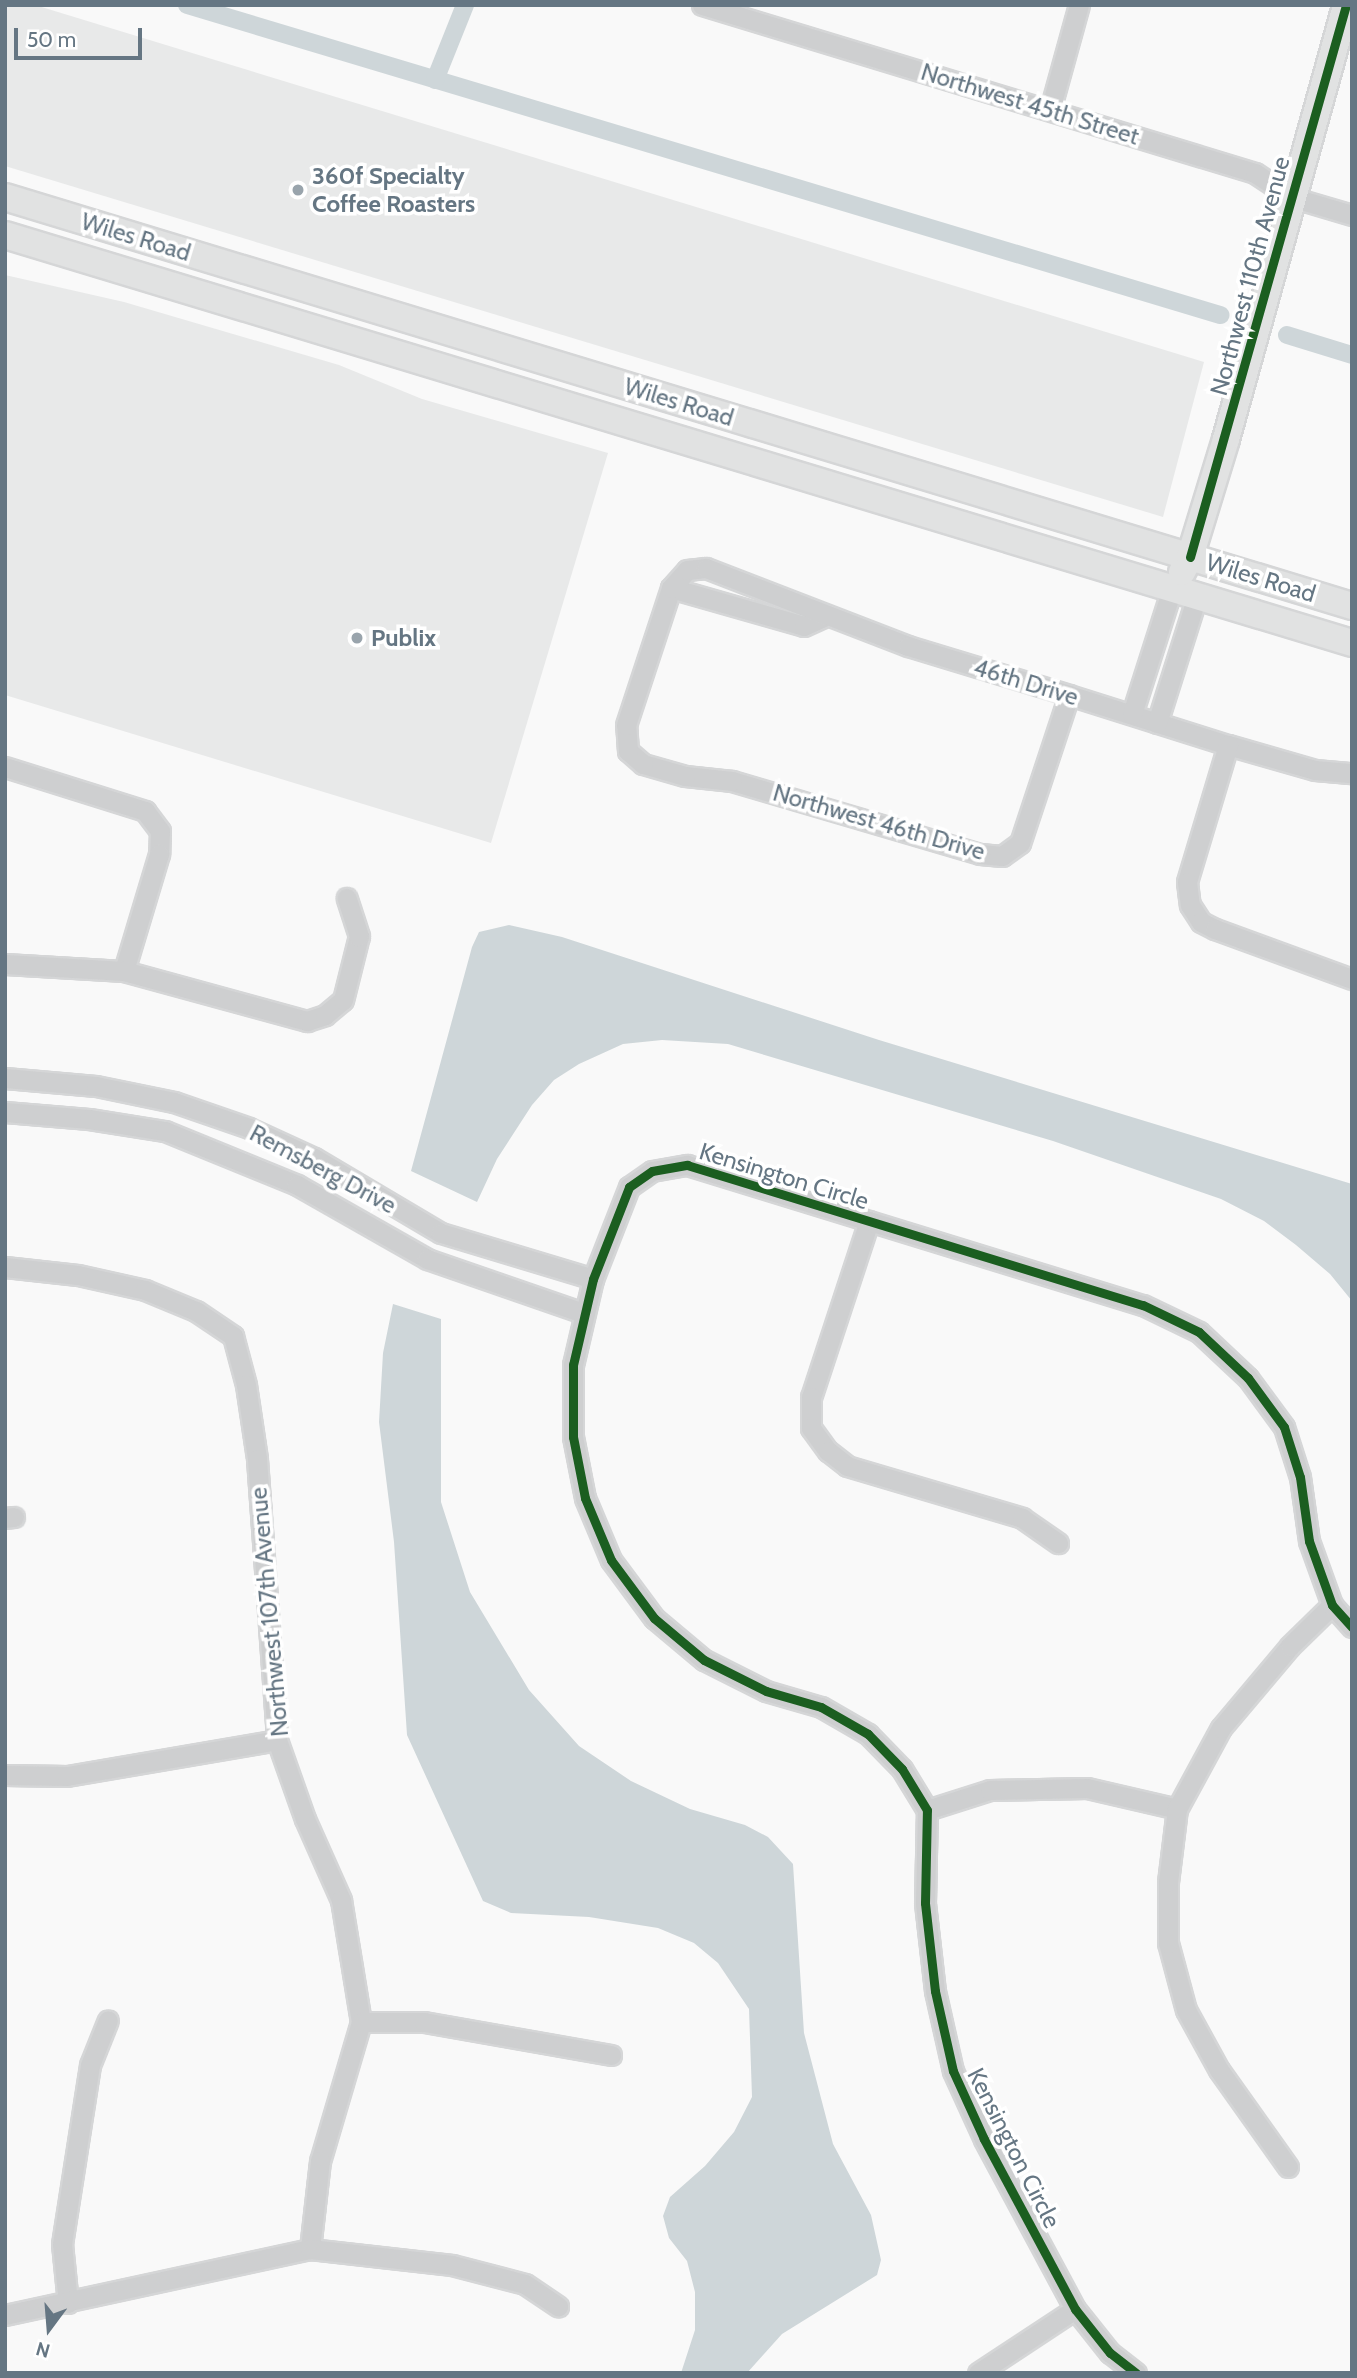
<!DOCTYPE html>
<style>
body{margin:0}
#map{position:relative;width:1357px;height:2378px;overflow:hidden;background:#f9f9f9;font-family:Cabin,sans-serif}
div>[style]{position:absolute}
.built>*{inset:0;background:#e8e9e9}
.water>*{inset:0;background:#ced6d9}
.canal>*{height:18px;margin:-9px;padding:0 9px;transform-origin:9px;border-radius:9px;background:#ced6d9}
.roads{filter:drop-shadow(2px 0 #d5d6d7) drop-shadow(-2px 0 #d5d6d7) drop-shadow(0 2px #d5d6d7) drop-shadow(0 -2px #d5d6d7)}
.street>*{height:19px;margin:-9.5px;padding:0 9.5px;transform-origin:9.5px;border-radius:9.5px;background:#cecfd0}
.secondary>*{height:26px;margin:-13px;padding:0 13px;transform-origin:13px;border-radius:13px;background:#e1e2e2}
.cycleway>*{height:9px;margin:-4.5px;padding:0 4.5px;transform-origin:4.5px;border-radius:4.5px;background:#1b5e20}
.dots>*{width:19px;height:19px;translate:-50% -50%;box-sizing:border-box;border:4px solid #fff;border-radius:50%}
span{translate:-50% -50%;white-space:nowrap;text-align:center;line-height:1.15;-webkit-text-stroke:7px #fff;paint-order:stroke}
.street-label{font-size:24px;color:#657683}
.poi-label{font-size:24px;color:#657683;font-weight:700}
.left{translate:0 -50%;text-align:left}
.frame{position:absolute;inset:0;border:7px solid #657683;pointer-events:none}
.north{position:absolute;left:14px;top:2294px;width:70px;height:70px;-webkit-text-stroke:5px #fff;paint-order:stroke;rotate:196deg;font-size:19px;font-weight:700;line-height:28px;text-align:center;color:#657683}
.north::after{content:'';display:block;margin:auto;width:24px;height:32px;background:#657683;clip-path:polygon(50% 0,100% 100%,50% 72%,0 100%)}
.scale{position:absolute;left:14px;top:28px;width:128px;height:32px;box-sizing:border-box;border:4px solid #657683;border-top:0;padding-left:9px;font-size:21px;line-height:24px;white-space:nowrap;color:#657683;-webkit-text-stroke:5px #fff;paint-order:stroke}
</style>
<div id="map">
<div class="built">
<div style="clip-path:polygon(5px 5px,35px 5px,1204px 362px,1163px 517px,5px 166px)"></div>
<div style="clip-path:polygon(5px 275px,124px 302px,339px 365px,422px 399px,608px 453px,491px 843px,5px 695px)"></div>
</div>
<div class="water">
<div style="clip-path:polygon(509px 925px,562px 937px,879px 1040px,1352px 1184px,1352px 1301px,1330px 1274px,1296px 1245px,1264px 1221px,1221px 1199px,1053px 1141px,728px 1044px,662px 1040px,623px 1044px,579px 1064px,554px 1080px,532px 1105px,497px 1159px,477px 1202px,411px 1171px,472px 947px,479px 932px)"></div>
<div style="clip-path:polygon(393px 1304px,441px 1319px,441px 1502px,470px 1592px,529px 1690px,579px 1746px,631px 1781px,690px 1809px,745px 1825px,768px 1837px,793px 1864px,804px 2033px,833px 2144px,871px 2215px,881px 2260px,877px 2275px,782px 2334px,747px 2373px,681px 2373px,695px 2330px,695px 2292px,687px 2261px,669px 2238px,663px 2216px,670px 2197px,705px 2166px,734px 2132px,752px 2097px,749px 2009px,718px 1963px,694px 1943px,658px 1928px,589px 1917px,511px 1913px,483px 1901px,407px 1735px,394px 1542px,379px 1422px,383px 1353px)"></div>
</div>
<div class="canal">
<div style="left:187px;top:5px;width:1079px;rotate:16.7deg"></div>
<div style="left:435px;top:80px;width:81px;rotate:-68.2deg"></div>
<div style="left:1287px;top:335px;width:68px;rotate:17.1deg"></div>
</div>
<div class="roads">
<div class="street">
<div style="left:702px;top:5px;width:578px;rotate:16.9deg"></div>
<div style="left:1255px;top:173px;width:43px;rotate:33.7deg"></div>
<div style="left:1291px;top:197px;width:64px;rotate:16.4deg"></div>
<div style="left:1050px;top:110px;width:109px;rotate:-74.6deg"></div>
<div style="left:671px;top:588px;width:138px;rotate:15.9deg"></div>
<div style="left:804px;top:626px;width:23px;rotate:-25deg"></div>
<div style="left:1069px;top:695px;width:156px;rotate:108.3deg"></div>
<div style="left:1020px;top:843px;width:22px;rotate:144deg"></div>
<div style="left:1002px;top:856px;width:22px;rotate:-175deg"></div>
<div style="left:980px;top:854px;width:259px;rotate:-163.6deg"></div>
<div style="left:732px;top:781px;width:47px;rotate:-173.9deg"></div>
<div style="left:685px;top:776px;width:44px;rotate:-164.1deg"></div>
<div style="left:643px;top:764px;width:20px;rotate:-139deg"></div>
<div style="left:628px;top:751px;width:26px;rotate:-94deg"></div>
<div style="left:626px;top:725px;width:144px;rotate:-71.8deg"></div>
<div style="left:671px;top:588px;width:24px;rotate:-48deg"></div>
<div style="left:687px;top:570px;width:19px;rotate:-6deg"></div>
<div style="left:706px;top:568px;width:217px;rotate:21.1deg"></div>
<div style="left:908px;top:646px;width:168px;rotate:16.9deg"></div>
<div style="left:1069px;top:695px;width:167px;rotate:17.5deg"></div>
<div style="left:1228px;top:745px;width:91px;rotate:16deg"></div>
<div style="left:1315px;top:770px;width:37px;rotate:5deg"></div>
<div style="left:1132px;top:714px;width:131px;rotate:-72.3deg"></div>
<div style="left:1157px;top:723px;width:133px;rotate:-72.5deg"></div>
<div style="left:1228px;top:745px;width:143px;rotate:106.7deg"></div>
<div style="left:1187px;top:882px;width:23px;rotate:83deg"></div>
<div style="left:1190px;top:905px;width:20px;rotate:57deg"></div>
<div style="left:1201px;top:922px;width:16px;rotate:27deg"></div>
<div style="left:1215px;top:929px;width:146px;rotate:20.1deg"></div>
<div style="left:5px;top:767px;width:147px;rotate:17.4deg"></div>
<div style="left:145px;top:811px;width:25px;rotate:53deg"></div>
<div style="left:160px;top:831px;width:23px;rotate:92deg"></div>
<div style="left:159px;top:854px;width:122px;rotate:106.7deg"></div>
<div style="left:5px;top:964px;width:119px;rotate:3.4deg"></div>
<div style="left:124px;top:971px;width:190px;rotate:15.3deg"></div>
<div style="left:307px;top:1021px;width:19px;rotate:-18deg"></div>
<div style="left:325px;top:1015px;width:23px;rotate:-40deg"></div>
<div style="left:343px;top:1000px;width:66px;rotate:-76deg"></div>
<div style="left:359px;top:936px;width:40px;rotate:-108deg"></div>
<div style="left:5px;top:1078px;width:91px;rotate:5deg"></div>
<div style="left:96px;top:1086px;width:80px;rotate:11.6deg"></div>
<div style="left:174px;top:1102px;width:79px;rotate:19.1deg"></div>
<div style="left:249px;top:1128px;width:72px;rotate:24.8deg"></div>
<div style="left:314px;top:1158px;width:147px;rotate:30.6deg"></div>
<div style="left:441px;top:1233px;width:159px;rotate:16.8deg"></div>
<div style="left:5px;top:1112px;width:84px;rotate:4.8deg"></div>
<div style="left:89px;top:1119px;width:77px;rotate:9deg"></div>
<div style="left:165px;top:1131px;width:143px;rotate:22.2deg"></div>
<div style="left:297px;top:1185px;width:150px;rotate:29.6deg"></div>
<div style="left:427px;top:1259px;width:165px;rotate:19.1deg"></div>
<div style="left:869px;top:1221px;width:185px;rotate:108.2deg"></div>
<div style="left:811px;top:1397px;width:31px;rotate:90deg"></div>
<div style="left:811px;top:1428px;width:29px;rotate:54deg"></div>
<div style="left:828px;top:1451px;width:24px;rotate:38deg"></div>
<div style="left:847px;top:1466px;width:183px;rotate:16.5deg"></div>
<div style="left:1022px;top:1518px;width:44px;rotate:34.8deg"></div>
<div style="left:5px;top:1267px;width:73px;rotate:6.3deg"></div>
<div style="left:78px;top:1275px;width:69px;rotate:12.6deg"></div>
<div style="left:145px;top:1290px;width:55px;rotate:22.4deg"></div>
<div style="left:196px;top:1311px;width:45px;rotate:34deg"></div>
<div style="left:233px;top:1336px;width:51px;rotate:75.1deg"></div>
<div style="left:246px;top:1385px;width:75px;rotate:81.5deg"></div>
<div style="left:257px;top:1459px;width:282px;rotate:85.9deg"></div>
<div style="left:277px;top:1740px;width:84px;rotate:70.5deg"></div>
<div style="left:305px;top:1819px;width:89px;rotate:66deg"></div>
<div style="left:341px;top:1900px;width:124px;rotate:80.7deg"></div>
<div style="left:361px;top:2022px;width:145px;rotate:106.4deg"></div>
<div style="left:320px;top:2161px;width:89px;rotate:96.5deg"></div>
<div style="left:5px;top:1518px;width:9px;rotate:-6deg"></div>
<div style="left:5px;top:1775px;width:62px;rotate:0.9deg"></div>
<div style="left:67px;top:1776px;width:213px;rotate:-9.7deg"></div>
<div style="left:927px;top:1810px;width:66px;rotate:-17.6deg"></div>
<div style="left:990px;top:1790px;width:97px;rotate:-1.2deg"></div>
<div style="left:1087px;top:1788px;width:92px;rotate:13.1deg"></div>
<div style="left:361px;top:2022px;width:63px"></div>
<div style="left:424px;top:2022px;width:190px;rotate:10deg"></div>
<div style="left:1288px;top:2167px;width:119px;rotate:-125.4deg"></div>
<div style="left:1219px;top:2070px;width:68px;rotate:-118.8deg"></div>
<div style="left:1186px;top:2010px;width:69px;rotate:-105deg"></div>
<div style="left:1168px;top:1943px;width:61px;rotate:-90deg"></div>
<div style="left:1168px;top:1882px;width:74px;rotate:-83deg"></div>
<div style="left:1177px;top:1809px;width:92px;rotate:-61.5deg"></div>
<div style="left:1221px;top:1728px;width:107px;rotate:-49.9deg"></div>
<div style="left:1290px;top:1646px;width:59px;rotate:-44.3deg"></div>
<div style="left:68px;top:2303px;width:59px;rotate:-95.8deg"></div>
<div style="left:62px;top:2244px;width:181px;rotate:-81.1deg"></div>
<div style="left:90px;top:2065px;width:48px;rotate:-68.2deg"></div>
<div style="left:5px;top:2315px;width:312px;rotate:-12.2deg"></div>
<div style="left:310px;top:2249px;width:143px;rotate:6.4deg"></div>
<div style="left:452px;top:2265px;width:75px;rotate:14.6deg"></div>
<div style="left:525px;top:2284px;width:40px;rotate:34deg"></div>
<div style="left:978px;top:2373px;width:116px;rotate:-33.4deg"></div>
<div style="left:1136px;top:2373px;width:33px;rotate:-142deg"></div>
<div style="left:1110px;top:2353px;width:56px;rotate:-128.5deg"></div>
<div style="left:1075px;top:2309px;width:193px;rotate:-118.2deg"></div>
<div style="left:984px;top:2139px;width:75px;rotate:-114.5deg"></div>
<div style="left:953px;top:2071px;width:82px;rotate:-102.7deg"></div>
<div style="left:935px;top:1991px;width:89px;rotate:-96.5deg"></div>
<div style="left:925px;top:1903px;width:93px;rotate:-88.8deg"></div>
<div style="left:927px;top:1810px;width:48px;rotate:-121.4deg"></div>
<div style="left:902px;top:1769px;width:49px;rotate:-134.2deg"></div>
<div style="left:868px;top:1734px;width:54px;rotate:-150.1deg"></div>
<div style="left:821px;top:1707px;width:57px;rotate:-163.8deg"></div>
<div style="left:766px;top:1691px;width:69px;rotate:-153.4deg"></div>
<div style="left:704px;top:1660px;width:65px;rotate:-140deg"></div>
<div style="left:654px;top:1618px;width:72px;rotate:-126.6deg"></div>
<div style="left:611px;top:1560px;width:67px;rotate:-112.8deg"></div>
<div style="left:585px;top:1498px;width:62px;rotate:-101.1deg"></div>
<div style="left:573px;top:1437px;width:72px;rotate:-90deg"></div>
<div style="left:573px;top:1365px;width:88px;rotate:-76.9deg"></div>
<div style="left:593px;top:1279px;width:99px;rotate:-68.6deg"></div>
<div style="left:629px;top:1187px;width:28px;rotate:-35deg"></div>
<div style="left:652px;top:1171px;width:36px;rotate:-10deg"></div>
<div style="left:687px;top:1165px;width:477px;rotate:17.1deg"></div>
<div style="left:1143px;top:1305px;width:62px;rotate:25.7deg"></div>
<div style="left:1199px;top:1332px;width:67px;rotate:43.2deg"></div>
<div style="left:1248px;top:1378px;width:61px;rotate:53.7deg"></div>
<div style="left:1284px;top:1427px;width:52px;rotate:72.3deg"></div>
<div style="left:1300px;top:1477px;width:65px;rotate:82deg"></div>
<div style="left:1309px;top:1541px;width:68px;rotate:70.2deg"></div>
<div style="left:1332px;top:1605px;width:30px;rotate:48deg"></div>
</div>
<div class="secondary">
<div style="left:5px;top:197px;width:1408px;rotate:16.89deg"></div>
<div style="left:5px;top:235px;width:1407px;rotate:16.85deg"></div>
<div style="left:1182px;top:572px;width:17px;rotate:-62deg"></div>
<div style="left:1190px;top:557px;width:123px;rotate:-73deg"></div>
<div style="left:1226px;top:439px;width:450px;rotate:-74.5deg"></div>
</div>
</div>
<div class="cycleway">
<div style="left:1190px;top:557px;width:574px;rotate:-74.22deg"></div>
<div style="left:1136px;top:2373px;width:33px;rotate:-142deg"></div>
<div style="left:1110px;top:2353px;width:56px;rotate:-128.5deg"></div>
<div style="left:1075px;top:2309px;width:193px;rotate:-118.2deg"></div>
<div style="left:984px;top:2139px;width:75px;rotate:-114.5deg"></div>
<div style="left:953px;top:2071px;width:82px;rotate:-102.7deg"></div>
<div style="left:935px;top:1991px;width:89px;rotate:-96.5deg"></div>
<div style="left:925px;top:1903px;width:93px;rotate:-88.8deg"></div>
<div style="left:927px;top:1810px;width:48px;rotate:-121.4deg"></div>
<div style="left:902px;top:1769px;width:49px;rotate:-134.2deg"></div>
<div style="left:868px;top:1734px;width:54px;rotate:-150.1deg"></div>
<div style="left:821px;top:1707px;width:57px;rotate:-163.8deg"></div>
<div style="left:766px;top:1691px;width:69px;rotate:-153.4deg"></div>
<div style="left:704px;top:1660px;width:65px;rotate:-140deg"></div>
<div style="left:654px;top:1618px;width:72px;rotate:-126.6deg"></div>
<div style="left:611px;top:1560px;width:67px;rotate:-112.8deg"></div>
<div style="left:585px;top:1498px;width:62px;rotate:-101.1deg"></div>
<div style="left:573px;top:1437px;width:72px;rotate:-90deg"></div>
<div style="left:573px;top:1365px;width:88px;rotate:-76.9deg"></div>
<div style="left:593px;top:1279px;width:99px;rotate:-68.6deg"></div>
<div style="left:629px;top:1187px;width:28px;rotate:-35deg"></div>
<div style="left:652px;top:1171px;width:36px;rotate:-10deg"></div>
<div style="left:687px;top:1165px;width:477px;rotate:17.1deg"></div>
<div style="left:1143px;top:1305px;width:62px;rotate:25.7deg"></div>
<div style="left:1199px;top:1332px;width:67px;rotate:43.2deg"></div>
<div style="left:1248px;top:1378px;width:61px;rotate:53.7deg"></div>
<div style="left:1284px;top:1427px;width:52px;rotate:72.3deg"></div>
<div style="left:1300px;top:1477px;width:65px;rotate:82deg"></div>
<div style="left:1309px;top:1541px;width:68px;rotate:70.2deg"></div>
<div style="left:1332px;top:1605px;width:30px;rotate:48deg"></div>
</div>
<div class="dots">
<div style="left:298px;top:190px;background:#99a4ac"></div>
<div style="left:357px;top:638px;background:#99a4ac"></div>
</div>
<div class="street-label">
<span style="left:1030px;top:104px;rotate:17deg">Northwest 45th Street</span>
<span style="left:136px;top:237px;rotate:17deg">Wiles Road</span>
<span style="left:1250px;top:276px;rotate:-75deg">Northwest 110th Avenue</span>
<span style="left:679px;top:402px;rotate:17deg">Wiles Road</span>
<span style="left:1261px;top:578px;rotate:17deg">Wiles Road</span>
<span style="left:1026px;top:682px;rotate:17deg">46th Drive</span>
<span style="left:879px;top:822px;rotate:16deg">Northwest 46th Drive</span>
<span style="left:323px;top:1169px;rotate:28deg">Remsberg Drive</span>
<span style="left:784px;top:1176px;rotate:17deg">Kensington Circle</span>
<span style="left:269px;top:1612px;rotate:-95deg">Northwest 107th Avenue</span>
<span style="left:1014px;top:2148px;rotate:63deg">Kensington Circle</span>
</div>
<div class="poi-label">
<span class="left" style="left:312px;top:190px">360f Specialty<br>Coffee Roasters</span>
<span class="left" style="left:371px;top:638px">Publix</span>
</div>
<div class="frame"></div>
<div class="north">N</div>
<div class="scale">50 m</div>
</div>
